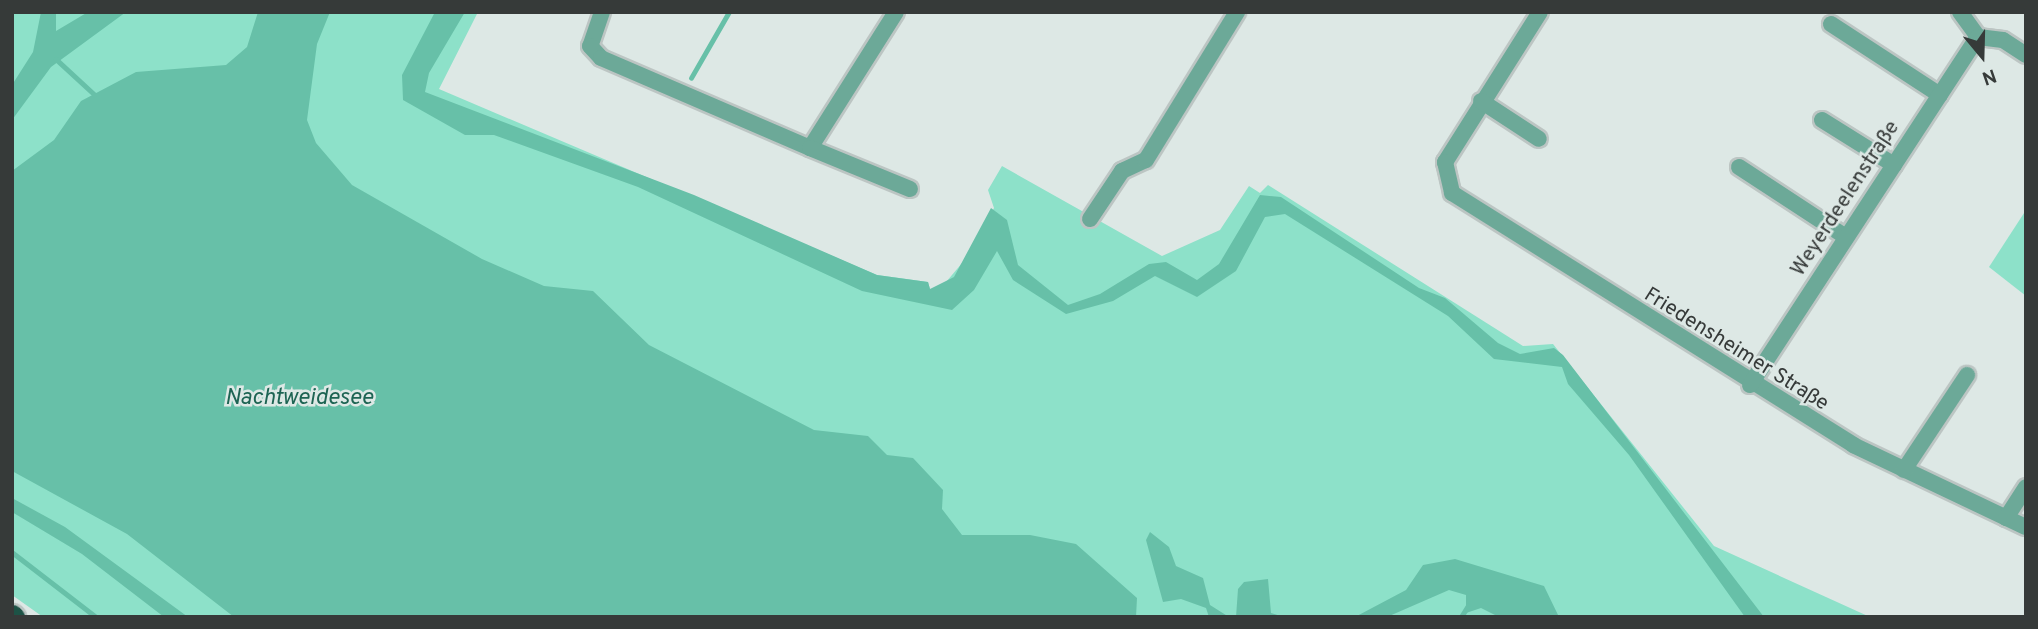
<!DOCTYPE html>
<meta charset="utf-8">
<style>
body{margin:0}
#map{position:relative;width:2038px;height:629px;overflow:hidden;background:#dde8e5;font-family:Overpass,sans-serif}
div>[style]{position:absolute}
.green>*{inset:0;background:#8de1c9}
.water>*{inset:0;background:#67c0a8}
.stream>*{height:4.5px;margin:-2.25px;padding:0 2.25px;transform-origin:2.25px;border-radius:2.25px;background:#67c0a8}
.roads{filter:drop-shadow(2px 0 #bcc5c3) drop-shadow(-2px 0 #bcc5c3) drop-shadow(0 2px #bcc5c3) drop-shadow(0 -2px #bcc5c3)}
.minor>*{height:16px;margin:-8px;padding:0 8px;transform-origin:8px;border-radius:8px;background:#6ca998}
.highway>*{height:21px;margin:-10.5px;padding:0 10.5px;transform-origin:10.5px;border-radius:10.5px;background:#1d5346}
span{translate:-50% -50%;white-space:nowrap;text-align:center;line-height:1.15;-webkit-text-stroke:5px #dde8e5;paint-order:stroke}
.street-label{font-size:21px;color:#363a39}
.water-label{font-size:23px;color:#1d6453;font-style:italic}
.frame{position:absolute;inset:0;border:14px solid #363a39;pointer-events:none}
.north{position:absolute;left:1947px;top:21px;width:70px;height:70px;-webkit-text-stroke:5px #dde8e5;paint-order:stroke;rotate:161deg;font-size:19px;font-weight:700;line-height:28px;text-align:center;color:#363a39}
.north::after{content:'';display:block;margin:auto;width:24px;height:32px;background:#363a39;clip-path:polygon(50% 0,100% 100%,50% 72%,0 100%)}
</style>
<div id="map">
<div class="green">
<div style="clip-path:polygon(12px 12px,478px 12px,439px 89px,877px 275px,928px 282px,930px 289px,941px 288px,968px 256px,994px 208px,988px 190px,1002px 166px,1162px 256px,1220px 230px,1249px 186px,1260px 193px,1268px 185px,1523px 346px,1553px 344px,1714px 546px,1870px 617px,43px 617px,12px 595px)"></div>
<div style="clip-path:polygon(2026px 210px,2026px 296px,1989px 267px)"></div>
</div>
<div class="water">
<div style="clip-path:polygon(41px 12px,56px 12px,56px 31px,88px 12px,126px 12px,51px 67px,12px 120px,12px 85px,33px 52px)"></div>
<div style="clip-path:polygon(258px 12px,330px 12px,317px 44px,307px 120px,316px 143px,352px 185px,482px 259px,544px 286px,593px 291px,649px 345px,814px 430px,868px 436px,887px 455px,913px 458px,943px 490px,942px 509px,962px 535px,1030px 535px,1076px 544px,1137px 598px,1136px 617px,234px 617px,127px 534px,12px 471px,12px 171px,54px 140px,81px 101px,136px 72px,226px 65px,247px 47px)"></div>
<div style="clip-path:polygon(435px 12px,465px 12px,429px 73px,425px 92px,694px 195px,877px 275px,928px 282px,930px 289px,954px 277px,991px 208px,1007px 220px,1018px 265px,1068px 305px,1100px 294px,1149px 264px,1166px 262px,1197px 280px,1219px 264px,1260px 195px,1281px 197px,1419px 288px,1445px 298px,1498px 343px,1520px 354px,1554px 348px,1563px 355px,1764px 617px,1745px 617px,1629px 455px,1568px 384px,1562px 367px,1494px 359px,1448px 316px,1285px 214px,1265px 217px,1236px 271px,1197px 297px,1155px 276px,1113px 301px,1066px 314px,1013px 280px,997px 251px,974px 290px,952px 310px,862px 291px,638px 187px,494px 135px,465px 135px,403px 100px,402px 75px)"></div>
<div style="clip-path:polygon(12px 498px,65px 527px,188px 617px,164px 617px,82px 554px,12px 512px)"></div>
<div style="clip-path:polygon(1150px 532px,1169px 547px,1176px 566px,1203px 578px,1210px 605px,1229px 617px,1209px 617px,1206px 608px,1181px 599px,1163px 602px,1146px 540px)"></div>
<div style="clip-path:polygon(1455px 559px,1544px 586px,1559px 617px,1499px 617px,1481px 608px,1466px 613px,1466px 595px,1449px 590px,1387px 617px,1355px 617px,1406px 590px,1423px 565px)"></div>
<div style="clip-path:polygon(1268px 579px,1271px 613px,1284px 617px,1236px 617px,1238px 589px,1244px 582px)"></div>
</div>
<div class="stream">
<div style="left:56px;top:59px;width:52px;rotate:42.6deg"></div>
<div style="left:691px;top:78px;width:76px;rotate:-60.1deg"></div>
<div style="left:12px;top:552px;width:106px;rotate:37.7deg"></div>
<div style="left:1461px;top:617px;width:13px;rotate:-58deg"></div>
</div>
<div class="roads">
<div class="minor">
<div style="left:602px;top:12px;width:36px;rotate:109deg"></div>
<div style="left:590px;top:46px;width:16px;rotate:47deg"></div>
<div style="left:601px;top:58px;width:228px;rotate:23.3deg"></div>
<div style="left:810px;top:148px;width:161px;rotate:-57.7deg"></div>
<div style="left:1540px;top:12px;width:178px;rotate:122.3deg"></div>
<div style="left:1445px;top:162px;width:32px;rotate:77deg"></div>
<div style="left:1452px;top:193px;width:474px;rotate:32.1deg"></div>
<div style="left:1853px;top:445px;width:191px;rotate:25.4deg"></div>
<div style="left:1960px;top:12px;width:31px;rotate:54deg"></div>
<div style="left:1978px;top:37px;width:25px;rotate:7deg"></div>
<div style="left:2003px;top:40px;width:27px;rotate:33deg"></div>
<div style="left:1831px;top:24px;width:130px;rotate:33.1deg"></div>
<div style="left:1481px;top:101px;width:69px;rotate:33.2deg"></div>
<div style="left:1822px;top:120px;width:85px;rotate:32deg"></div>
<div style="left:810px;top:148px;width:108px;rotate:22.3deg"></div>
<div style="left:1739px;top:167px;width:128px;rotate:33.2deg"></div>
<div style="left:1090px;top:219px;width:58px;rotate:-56.3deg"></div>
<div style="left:1122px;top:171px;width:26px;rotate:-25deg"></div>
<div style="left:1146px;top:160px;width:174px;rotate:-58.4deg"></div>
<div style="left:1750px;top:385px;width:416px;rotate:-56.8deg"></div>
<div style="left:1904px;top:470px;width:114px;rotate:-56.4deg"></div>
<div style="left:2006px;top:518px;width:37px;rotate:-57deg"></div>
</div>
<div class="highway">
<div style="left:12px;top:615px;width:3px;rotate:45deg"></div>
</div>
</div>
<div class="street-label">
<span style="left:1846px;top:199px;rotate:-57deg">Weyerdeelenstraße</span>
<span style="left:1736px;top:350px;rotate:32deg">Friedensheimer Straße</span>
</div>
<div class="water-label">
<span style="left:299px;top:399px">Nachtweidesee</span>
</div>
<div class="frame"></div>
<div class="north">N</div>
</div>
